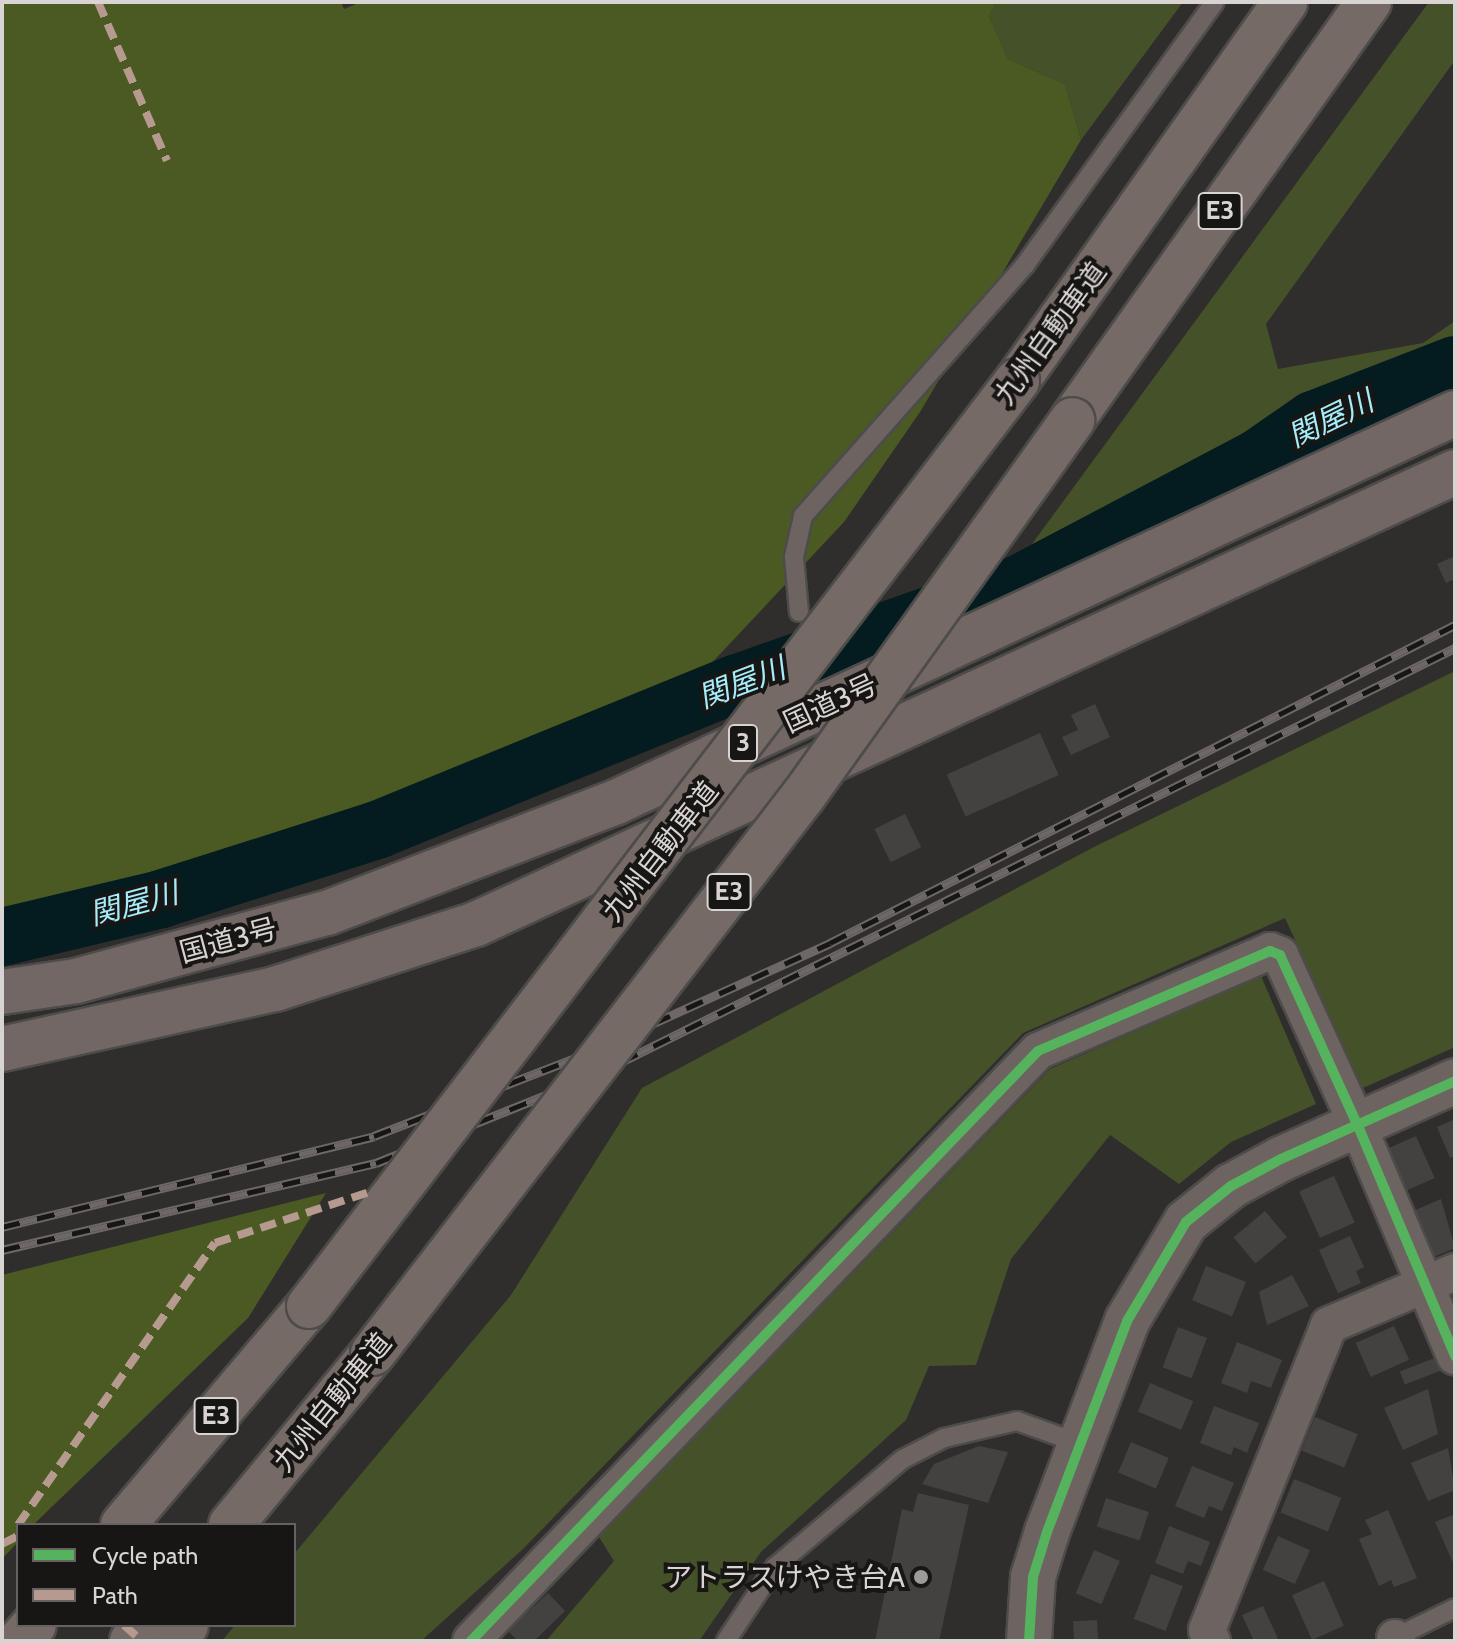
<!DOCTYPE html>
<meta charset="utf-8">
<style>
body{margin:0}
#map{position:relative;width:1457px;height:1643px;overflow:hidden;background:#302e2c;font-family:Cabin,"Noto Sans JP",sans-serif}
div>[style]{position:absolute}
.green>*{inset:0;background:#455129}
.forest>*{inset:0;background:#4a5a22}
.river>*{height:58px;margin:-29px;padding:0 29px;transform-origin:29px;border-radius:29px;background:#041c1f}
.building>*{inset:0;background:#444241;transform-origin:0 0}
.roads{filter:drop-shadow(2px 0 #4d4c4b) drop-shadow(-2px 0 #4d4c4b) drop-shadow(0 2px #4d4c4b) drop-shadow(0 -2px #4d4c4b)}
.service>*{height:18px;margin:-9px;padding:0 9px;transform-origin:9px;border-radius:9px;background:#6d6461}
.minor>*{height:36px;margin:-18px;padding:0 18px;transform-origin:18px;border-radius:18px;background:#6d6461}
.tertiary>*{height:44px;margin:-22px;padding:0 22px;transform-origin:22px;border-radius:22px;background:#6d6461}
.trunk>*{height:44px;margin:-22px;padding:0 22px;transform-origin:22px;border-radius:22px;background:#726764}
.motorway>*{height:44px;margin:-22px;padding:0 22px;transform-origin:22px;border-radius:22px;background:#766a66}
.rail>*{height:9px;margin-top:-4.5px;transform-origin:0;background:repeating-linear-gradient(90deg,#181615 0 18px,#6d6866 0 36px);box-sizing:border-box;border-block:2px solid #6d6866}
.bridges{filter:drop-shadow(2px 0 #4d4c4b) drop-shadow(-2px 0 #4d4c4b) drop-shadow(0 2px #4d4c4b) drop-shadow(0 -2px #4d4c4b)}
.motorway-bridge>*{height:44px;margin:-22px;padding:0 22px;transform-origin:22px;border-radius:22px;background:#766a66}
.quiet>*{height:8px;margin-top:-4px;transform-origin:0;background:repeating-linear-gradient(90deg,#b69a8f 0 16px,transparent 0 24px)}
.cycleway>*{height:10px;margin:-5px;padding:0 5px;transform-origin:5px;border-radius:5px;background:#56b35d}
.dots>*{width:22px;height:22px;translate:-50% -50%;box-sizing:border-box;border:4px solid #181615;border-radius:50%}
span{translate:-50% -50%;white-space:nowrap;text-align:center;line-height:1.15;-webkit-text-stroke:8px #181615;paint-order:stroke}
.shield-label span{padding:2px 6px;background:#181615;border:2px solid;border-radius:6px;-webkit-text-stroke-width:0}
.shield-label{font-size:26px;color:#d8d4d2;font-weight:700}
.street-label{font-size:28px;color:#d8d4d2}
.poi-label{font-size:28px;color:#d8d4d2}
.right{translate:-100% -50%;text-align:right}
.water-label{font-size:30px;color:#a4edf9;font-style:italic}
.frame{position:absolute;inset:0;border:4px solid #d8d4d2;pointer-events:none}
.legend{position:absolute;left:16px;top:1523px;width:280px;height:104px;box-sizing:border-box;background:#181615;border:2px solid #656261;margin:0;padding:10px 14px;list-style:none;font-size:24px;color:#d8d4d2}
.legend li{display:flex;align-items:center;gap:16px;height:40px}
.legend b{width:40px;border:2px solid #656261}
</style>
<div id="map">
<div class="green">
<div style="clip-path:polygon(996px 2px,1183px 2px,1081px 140px,1065px 84px,1008px 59px,989px 16px)"></div>
<div style="clip-path:polygon(1429px 2px,1455px 2px,1455px 60px,1266px 324px,1278px 369px,1423px 343px,1455px 321px,1455px 347px,1323px 388px,1245px 446px,1071px 537px,1032px 544px)"></div>
<div style="clip-path:polygon(1455px 671px,1455px 1047px,1363px 1088px,1285px 918px,1023px 1033px,524px 1548px,421px 1641px,222px 1641px,235px 1625px,294px 1625px,294px 1554px,511px 1295px,642px 1088px,1094px 847px)"></div>
<div style="clip-path:polygon(1261px 976px,1316px 1104px,1231px 1142px,1179px 1184px,1110px 1135px,1011px 1259px,976px 1365px,929px 1366px,906px 1420px,761px 1552px,699px 1641px,546px 1641px,614px 1561px,599px 1537px,1050px 1069px)"></div>
</div>
<div class="forest">
<div style="clip-path:polygon(2px 2px,341px 2px,344px 9px,361px 2px,996px 2px,989px 16px,1008px 59px,1065px 84px,1081px 140px,920px 412px,844px 522px,691px 685px,546px 736px,330px 836px,2px 923px)"></div>
<div style="clip-path:polygon(326px 1193px,248px 1318px,33px 1525px,18px 1525px,18px 1542px,2px 1559px,2px 1275px)"></div>
</div>
<div class="river">
<div style="left:2px;top:937px;width:163px;rotate:-13.4deg"></div>
<div style="left:161px;top:899px;width:227px;rotate:-17.7deg"></div>
<div style="left:377px;top:830px;width:390px;rotate:-22.2deg"></div>
<div style="left:738px;top:683px;width:298px;rotate:-19.4deg"></div>
<div style="left:1019px;top:584px;width:270px;rotate:-27.8deg"></div>
<div style="left:1258px;top:458px;width:67px;rotate:-34.6deg"></div>
<div style="left:1313px;top:420px;width:152px;rotate:-21.2deg"></div>
</div>
<div class="building">
<div style="clip-path:polygon(1455px 556px,1455px 579px,1446px 583px,1437px 564px)"></div>
<div style="clip-path:polygon(1095px 704px,1110px 737px,1071px 755px,1062px 737px,1078px 730px,1071px 715px)"></div>
<div style="left:1040px;top:733px;width:46px;height:102px;rotate:66deg"></div>
<div style="left:905px;top:814px;width:37px;height:34px;rotate:64deg"></div>
<div style="clip-path:polygon(1455px 1119px,1455px 1156px,1450px 1158px,1437px 1127px)"></div>
<div style="left:1416px;top:1136px;width:46px;height:34px;rotate:66deg"></div>
<div style="left:1334px;top:1176px;width:51px;height:38px;rotate:66deg"></div>
<div style="clip-path:polygon(1441px 1199px,1455px 1248px,1431px 1258px,1411px 1212px)"></div>
<div style="left:1265px;top:1211px;width:34px;height:41px;rotate:50deg"></div>
<div style="clip-path:polygon(1350px 1236px,1364px 1267px,1356px 1271px,1361px 1283px,1338px 1293px,1319px 1250px)"></div>
<div style="left:1206px;top:1266px;width:43px;height:37px;rotate:22deg"></div>
<div style="clip-path:polygon(1292px 1275px,1309px 1306px,1267px 1325px,1259px 1292px)"></div>
<div style="left:1394px;top:1326px;width:37px;height:42px;rotate:66deg"></div>
<div style="left:1178px;top:1327px;width:31px;height:43px;rotate:21deg"></div>
<div style="clip-path:polygon(1237px 1342px,1282px 1360px,1271px 1388px,1251px 1381px,1247px 1393px,1221px 1383px)"></div>
<div style="left:1440px;top:1356px;width:14px;height:43px;rotate:69deg"></div>
<div style="left:1150px;top:1383px;width:47px;height:31px;rotate:23deg"></div>
<div style="clip-path:polygon(1428px 1389px,1438px 1434px,1403px 1450px,1384px 1408px)"></div>
<div style="clip-path:polygon(1214px 1406px,1259px 1423px,1247px 1453px,1234px 1447px,1231px 1455px,1200px 1443px)"></div>
<div style="left:1315px;top:1417px;width:46px;height:36px;rotate:22deg"></div>
<div style="left:1131px;top:1442px;width:41px;height:33px;rotate:23deg"></div>
<div style="clip-path:polygon(979px 1446px,1008px 1452px,988px 1503px,922px 1484px,934px 1464px)"></div>
<div style="clip-path:polygon(1448px 1448px,1455px 1490px,1428px 1501px,1411px 1463px)"></div>
<div style="clip-path:polygon(1192px 1466px,1234px 1483px,1222px 1511px,1209px 1506px,1204px 1518px,1175px 1506px)"></div>
<div style="left:1294px;top:1479px;width:51px;height:36px;rotate:22deg"></div>
<div style="clip-path:polygon(918px 1493px,969px 1505px,939px 1641px,875px 1641px,902px 1509px,913px 1512px)"></div>
<div style="left:1106px;top:1498px;width:45px;height:30px;rotate:18deg"></div>
<div style="clip-path:polygon(1388px 1510px,1417px 1578px,1394px 1587px,1391px 1580px,1379px 1586px,1359px 1539px,1372px 1534px,1365px 1520px)"></div>
<div style="clip-path:polygon(1455px 1514px,1455px 1567px,1435px 1522px)"></div>
<div style="clip-path:polygon(1169px 1526px,1210px 1542px,1201px 1566px,1188px 1561px,1183px 1574px,1155px 1563px)"></div>
<div style="left:1278px;top:1536px;width:35px;height:37px;rotate:24deg"></div>
<div style="left:1094px;top:1550px;width:28px;height:47px;rotate:23deg"></div>
<div style="left:1151px;top:1574px;width:34px;height:48px;rotate:21deg"></div>
<div style="left:1324px;top:1581px;width:49px;height:35px;rotate:66deg"></div>
<div style="clip-path:polygon(548px 1593px,565px 1611px,534px 1641px,518px 1641px,508px 1631px)"></div>
<div style="clip-path:polygon(1263px 1606px,1279px 1641px,1254px 1641px,1242px 1615px)"></div>
<div style="left:1097px;top:1620px;width:21px;height:24px;rotate:87deg"></div>
</div>
<div class="roads">
<div class="service">
<div style="left:799px;top:612px;width:55px;rotate:-95.2deg"></div>
<div style="left:794px;top:557px;width:42px;rotate:-77.6deg"></div>
<div style="left:803px;top:516px;width:335px;rotate:-48.5deg"></div>
<div style="left:1025px;top:265px;width:324px;rotate:-54.2deg"></div>
<div style="left:1390px;top:1640px;width:72px;rotate:-26.2deg"></div>
<div style="left:726px;top:1641px;width:89px;rotate:-56.5deg"></div>
<div style="left:775px;top:1567px;width:167px;rotate:-40.2deg"></div>
<div style="left:903px;top:1459px;width:46px;rotate:-27.1deg"></div>
<div style="left:944px;top:1438px;width:75px;rotate:-13.1deg"></div>
<div style="left:1017px;top:1421px;width:68px;rotate:19.8deg"></div>
</div>
<div class="minor">
<div style="left:1395px;top:1638px;width:4px;rotate:56deg"></div>
<div style="left:471px;top:1641px;width:818px;rotate:-46.14deg"></div>
<div style="left:1038px;top:1051px;width:253px;rotate:-23.3deg"></div>
<div style="left:1270px;top:951px;width:11px;rotate:22deg"></div>
<div style="left:1280px;top:955px;width:188px;rotate:65.5deg"></div>
<div style="left:1358px;top:1126px;width:250px;rotate:67.1deg"></div>
<div style="left:1212px;top:1641px;width:12px;rotate:-114deg"></div>
<div style="left:1207px;top:1630px;width:328px;rotate:-68.2deg"></div>
<div style="left:1329px;top:1325px;width:137px;rotate:-22.8deg"></div>
</div>
<div class="tertiary">
<div style="left:1029px;top:1641px;width:64px;rotate:-86.4deg"></div>
<div style="left:1033px;top:1577px;width:47px;rotate:-72.7deg"></div>
<div style="left:1047px;top:1532px;width:226px;rotate:-69.2deg"></div>
<div style="left:1127px;top:1321px;width:115px;rotate:-59.2deg"></div>
<div style="left:1186px;top:1222px;width:58px;rotate:-38.7deg"></div>
<div style="left:1231px;top:1186px;width:57px;rotate:-28.4deg"></div>
<div style="left:1281px;top:1159px;width:191px;rotate:-24.1deg"></div>
</div>
<div class="trunk">
<div style="left:2px;top:992px;width:75px;rotate:-8.5deg"></div>
<div style="left:76px;top:981px;width:260px;rotate:-15.2deg"></div>
<div style="left:327px;top:913px;width:310px;rotate:-21deg"></div>
<div style="left:616px;top:802px;width:925px;rotate:-24.87deg"></div>
<div style="left:2px;top:1049px;width:280px;rotate:-12.4deg"></div>
<div style="left:275px;top:989px;width:211px;rotate:-17.9deg"></div>
<div style="left:476px;top:924px;width:1078px;rotate:-24.78deg"></div>
</div>
<div class="motorway">
<div style="left:1017px;top:381px;width:464px;rotate:-54.7deg"></div>
<div style="left:1072px;top:420px;width:513px;rotate:-54.61deg"></div>
<div style="left:123px;top:1525px;width:287px;rotate:-49.7deg"></div>
<div style="left:231px;top:1525px;width:223px;rotate:-50.5deg"></div>
<div style="left:20px;top:1641px;width:21px;rotate:-49deg"></div>
<div style="left:132px;top:1641px;width:21px;rotate:-49deg"></div>
<div style="left:175px;top:1641px;width:19px;rotate:-55deg"></div>
</div>
</div>
<div class="rail">
<div style="left:2px;top:1227px;width:383px;rotate:-13.7deg"></div>
<div style="left:374px;top:1136px;width:230px;rotate:-21.2deg"></div>
<div style="left:588px;top:1053px;width:266px;rotate:-24.4deg"></div>
<div style="left:830px;top:943px;width:701px;rotate:-26.97deg"></div>
<div style="left:2px;top:1250px;width:384px;rotate:-13.1deg"></div>
<div style="left:376px;top:1163px;width:229px;rotate:-21.8deg"></div>
<div style="left:589px;top:1078px;width:967px;rotate:-26.41deg"></div>
</div>
<div class="bridges">
<div class="motorway-bridge">
<div style="left:309px;top:1306px;width:1165px;rotate:-52.57deg"></div>
<div style="left:373px;top:1353px;width:705px;rotate:-52.32deg"></div>
<div style="left:804px;top:795px;width:461px;rotate:-54.4deg"></div>
</div>
</div>
<div class="quiet">
<div style="left:98px;top:2px;width:173px;rotate:66.5deg"></div>
<div style="left:18px;top:1525px;width:344px;rotate:-55.1deg"></div>
<div style="left:215px;top:1243px;width:165px;rotate:-18.3deg"></div>
<div style="left:2px;top:1544px;width:18px;rotate:-27deg"></div>
<div style="left:124px;top:1625px;width:24px;rotate:42deg"></div>
</div>
<div class="cycleway">
<div style="left:471px;top:1641px;width:818px;rotate:-46.14deg"></div>
<div style="left:1038px;top:1051px;width:253px;rotate:-23.3deg"></div>
<div style="left:1270px;top:951px;width:11px;rotate:22deg"></div>
<div style="left:1280px;top:955px;width:188px;rotate:65.5deg"></div>
<div style="left:1358px;top:1126px;width:250px;rotate:67.1deg"></div>
<div style="left:1029px;top:1641px;width:64px;rotate:-86.4deg"></div>
<div style="left:1033px;top:1577px;width:47px;rotate:-72.7deg"></div>
<div style="left:1047px;top:1532px;width:226px;rotate:-69.2deg"></div>
<div style="left:1127px;top:1321px;width:115px;rotate:-59.2deg"></div>
<div style="left:1186px;top:1222px;width:58px;rotate:-38.7deg"></div>
<div style="left:1231px;top:1186px;width:57px;rotate:-28.4deg"></div>
<div style="left:1281px;top:1159px;width:191px;rotate:-24.1deg"></div>
</div>
<div class="dots">
<div style="left:921px;top:1577px;background:#9d9a98"></div>
</div>
<div class="shield-label">
<span style="left:1220px;top:211px">E3</span>
<span style="left:743px;top:743px">3</span>
<span style="left:729px;top:892px">E3</span>
<span style="left:216px;top:1416px">E3</span>
</div>
<div class="street-label">
<span style="left:1050px;top:333px;rotate:-54deg">九州自動車道</span>
<span style="left:830px;top:703px;rotate:-25deg">国道3号</span>
<span style="left:660px;top:851px;rotate:-52deg">九州自動車道</span>
<span style="left:228px;top:940px;rotate:-15deg">国道3号</span>
<span style="left:332px;top:1402px;rotate:-51deg">九州自動車道</span>
</div>
<div class="poi-label">
<span class="right" style="left:905px;top:1577px">アトラスけやき台A</span>
</div>
<div class="water-label">
<span style="left:1331px;top:419px;rotate:-26deg">関屋川</span>
<span style="left:742px;top:683px;rotate:-21deg">関屋川</span>
<span style="left:134px;top:904px;rotate:-15deg">関屋川</span>
</div>
<div class="frame"></div>
<ul class="legend">
<li><b style="height:10px;background:#56b35d"></b>Cycle path</li>
<li><b style="height:10px;background:#b69a8f"></b>Path</li>
</ul>
</div>
